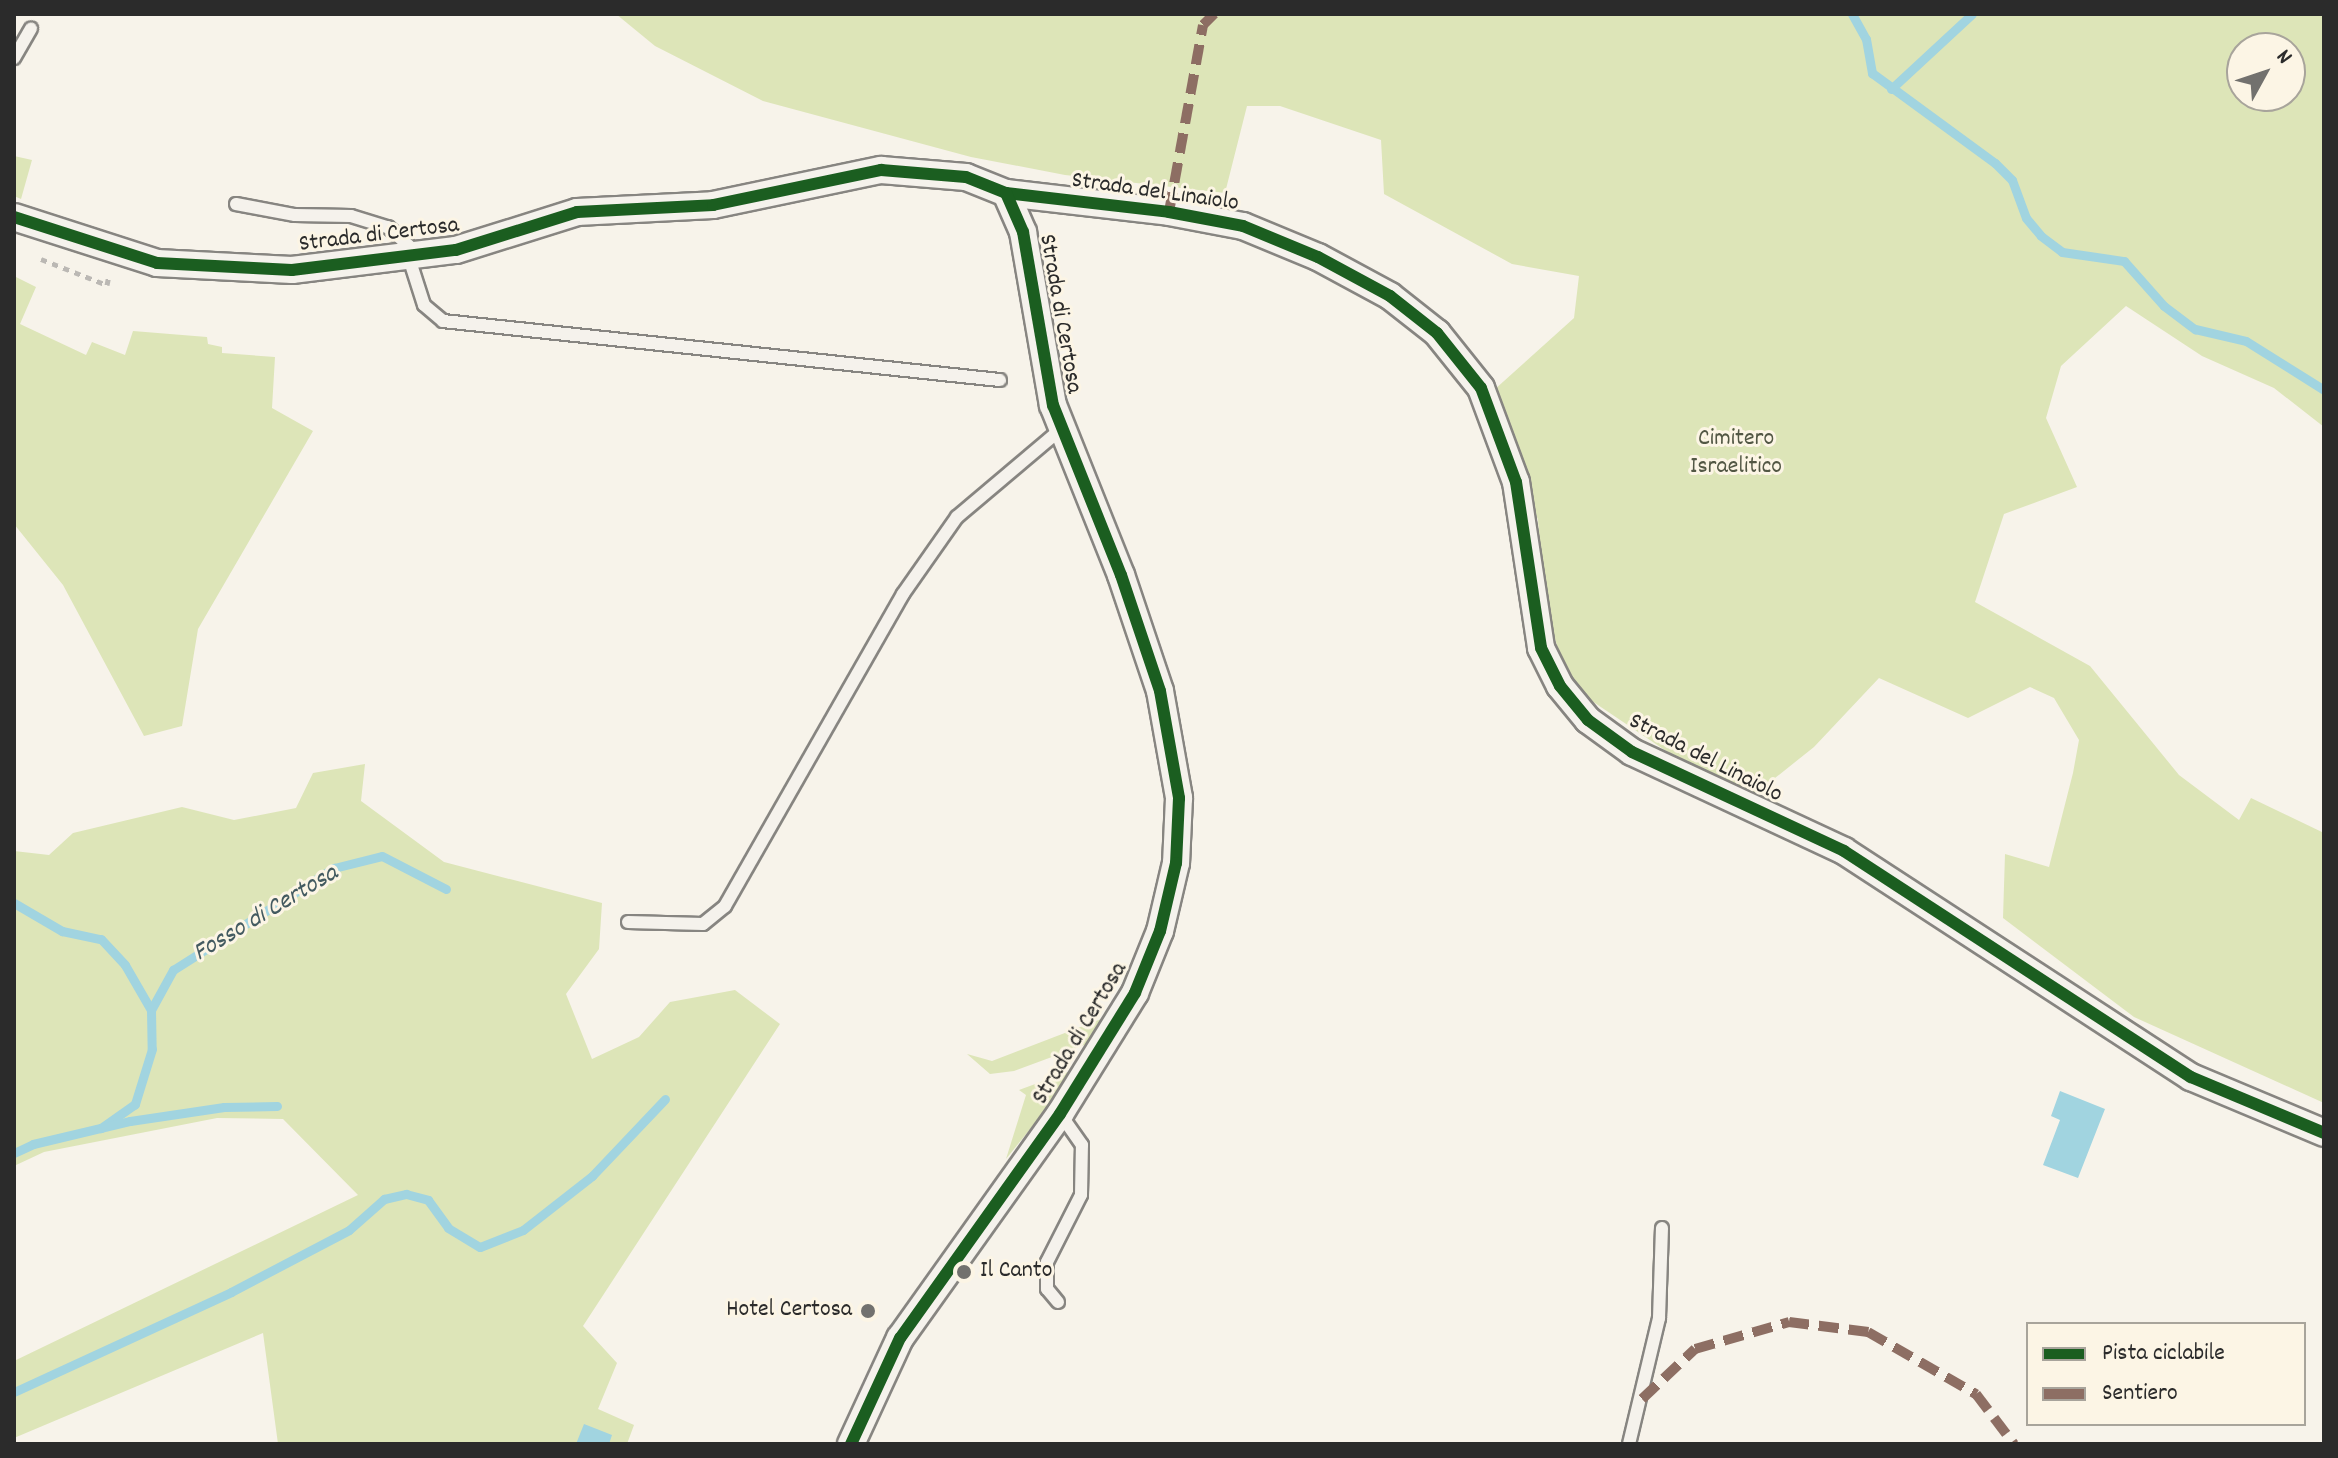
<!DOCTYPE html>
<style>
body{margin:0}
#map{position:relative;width:2338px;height:1458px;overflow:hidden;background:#f7f3ea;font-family:Dekko,sans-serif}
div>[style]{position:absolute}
.green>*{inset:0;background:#dde5b8}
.water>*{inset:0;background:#a1d4e0}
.stream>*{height:9px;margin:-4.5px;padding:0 4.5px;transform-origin:4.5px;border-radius:4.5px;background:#a1d4e0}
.path>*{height:5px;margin-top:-2.5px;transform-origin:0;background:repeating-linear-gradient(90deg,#bbb8b4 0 6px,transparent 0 12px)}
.roads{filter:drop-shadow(2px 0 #878581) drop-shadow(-2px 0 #878581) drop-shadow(0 2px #878581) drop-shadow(0 -2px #878581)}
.lane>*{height:12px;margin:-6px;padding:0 6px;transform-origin:6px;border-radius:6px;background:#f5f2ec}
.street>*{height:26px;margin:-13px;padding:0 13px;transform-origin:13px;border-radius:13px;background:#f5f2ec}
.quiet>*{height:10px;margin-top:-5px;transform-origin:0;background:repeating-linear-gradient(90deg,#8d6e63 0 20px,transparent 0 30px)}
.cycleway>*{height:12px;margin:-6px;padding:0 6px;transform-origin:6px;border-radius:6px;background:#1b5e20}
.dots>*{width:22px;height:22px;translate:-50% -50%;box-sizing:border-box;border:4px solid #fcf5e5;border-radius:50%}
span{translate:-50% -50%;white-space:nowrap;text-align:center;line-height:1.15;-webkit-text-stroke:6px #fcf5e5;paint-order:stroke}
.street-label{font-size:24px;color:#2b2b2b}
.park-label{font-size:24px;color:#525744}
.poi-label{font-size:24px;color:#2b2b2b}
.left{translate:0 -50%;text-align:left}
.right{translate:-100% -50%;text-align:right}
.water-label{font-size:26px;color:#435a60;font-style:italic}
.frame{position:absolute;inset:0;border:16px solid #2b2b2b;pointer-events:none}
.legend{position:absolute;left:2026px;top:1322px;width:280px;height:104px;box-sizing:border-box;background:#fcf5e5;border:2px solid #a8a49b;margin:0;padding:10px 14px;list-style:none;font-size:24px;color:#2b2b2b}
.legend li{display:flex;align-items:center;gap:16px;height:40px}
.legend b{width:40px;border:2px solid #a8a49b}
.north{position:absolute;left:2226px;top:32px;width:80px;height:80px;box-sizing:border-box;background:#fcf5e5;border:2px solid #a8a49b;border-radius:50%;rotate:50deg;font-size:22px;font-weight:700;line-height:32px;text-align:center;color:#2b2b2b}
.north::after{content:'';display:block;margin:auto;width:28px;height:36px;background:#72716e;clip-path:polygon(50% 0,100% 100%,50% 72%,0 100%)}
</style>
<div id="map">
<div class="green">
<div style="clip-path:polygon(evenodd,616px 14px,2324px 14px,2324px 427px,2274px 388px,2202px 356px,2126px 306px,2061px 366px,2046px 418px,2077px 487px,2004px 514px,1975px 602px,2090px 666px,2179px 775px,2239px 820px,2251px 798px,2324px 833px,2324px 1103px,2134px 1017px,2003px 918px,2005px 854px,2049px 867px,2073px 773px,2079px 740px,2054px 698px,2030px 687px,1968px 718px,1879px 678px,1814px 747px,1755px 794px,1693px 769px,1583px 695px,1562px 661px,1545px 608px,1538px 520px,1494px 390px,1574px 318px,1579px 276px,1512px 264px,1384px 194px,1381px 140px,1280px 106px,1247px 106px,1225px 193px,1065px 175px,971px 157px,763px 101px,655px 46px,616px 14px,2242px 48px,2290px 48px,2290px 96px,2242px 96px,2242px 48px)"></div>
<div style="clip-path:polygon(14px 156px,32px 160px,21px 199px,14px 196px)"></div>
<div style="clip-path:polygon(14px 276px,36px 287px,20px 324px,86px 355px,92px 342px,125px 355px,133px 331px,207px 337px,208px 344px,222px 347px,222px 353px,275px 357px,272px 408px,313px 431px,198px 629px,182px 726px,144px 736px,63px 585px,14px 524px)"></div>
<div style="clip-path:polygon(365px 764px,361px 801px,444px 862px,602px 903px,599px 949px,566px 994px,592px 1059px,639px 1037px,670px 1002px,735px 990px,780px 1024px,583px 1326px,617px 1363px,598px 1409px,634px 1425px,627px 1444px,278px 1444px,263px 1333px,14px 1438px,14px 1361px,358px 1195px,283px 1119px,217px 1118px,44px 1152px,14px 1166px,14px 851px,49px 855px,73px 833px,182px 807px,234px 820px,296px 808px,313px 773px)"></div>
<div style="clip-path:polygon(1109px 1016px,1087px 1044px,1014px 1071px,990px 1074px,967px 1054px,992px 1061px)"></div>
<div style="clip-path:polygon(1073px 1070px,1056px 1097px,1006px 1159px,1026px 1095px,1019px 1090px)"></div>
</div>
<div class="water">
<div style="clip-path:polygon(2060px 1091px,2105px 1109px,2078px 1178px,2043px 1165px,2060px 1120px,2051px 1116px)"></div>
<div style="clip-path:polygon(584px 1424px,612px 1435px,609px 1444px,576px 1444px)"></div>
</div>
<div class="stream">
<div style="left:1852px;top:14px;width:29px;rotate:61deg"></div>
<div style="left:1866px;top:39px;width:35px;rotate:80deg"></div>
<div style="left:1872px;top:73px;width:152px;rotate:36.2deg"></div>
<div style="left:1995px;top:163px;width:24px;rotate:45deg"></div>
<div style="left:2012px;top:180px;width:40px;rotate:69.8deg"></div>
<div style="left:2026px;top:218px;width:23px;rotate:50deg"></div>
<div style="left:2041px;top:236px;width:26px;rotate:37deg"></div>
<div style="left:2062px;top:252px;width:63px;rotate:8.3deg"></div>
<div style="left:2124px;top:261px;width:60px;rotate:48.4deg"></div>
<div style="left:2164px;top:306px;width:39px;rotate:37deg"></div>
<div style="left:2195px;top:329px;width:52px;rotate:13.2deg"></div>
<div style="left:2246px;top:341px;width:92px;rotate:32.1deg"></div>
<div style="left:1891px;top:89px;width:110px;rotate:-42.8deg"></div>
<div style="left:14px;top:903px;width:56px;rotate:30.3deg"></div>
<div style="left:62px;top:931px;width:40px;rotate:12deg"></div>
<div style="left:101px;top:939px;width:35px;rotate:47deg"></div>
<div style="left:125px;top:965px;width:52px;rotate:60deg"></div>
<div style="left:151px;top:1010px;width:39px;rotate:89deg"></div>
<div style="left:152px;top:1049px;width:58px;rotate:107.2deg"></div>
<div style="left:135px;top:1104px;width:42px;rotate:144.8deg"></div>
<div style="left:151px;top:1010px;width:46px;rotate:-61.2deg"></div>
<div style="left:173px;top:970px;width:191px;rotate:-32.4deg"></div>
<div style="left:334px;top:868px;width:49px;rotate:-14deg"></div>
<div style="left:382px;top:856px;width:72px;rotate:27.3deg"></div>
<div style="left:14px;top:1153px;width:21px;rotate:-25deg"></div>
<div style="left:33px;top:1144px;width:100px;rotate:-13.3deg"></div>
<div style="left:130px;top:1121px;width:95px;rotate:-8.5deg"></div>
<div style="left:224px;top:1107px;width:53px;rotate:-1.1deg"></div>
<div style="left:14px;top:1392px;width:239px;rotate:-24.7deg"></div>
<div style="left:231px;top:1292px;width:133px;rotate:-27.7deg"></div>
<div style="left:349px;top:1230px;width:47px;rotate:-41.5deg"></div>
<div style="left:384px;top:1199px;width:23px;rotate:-13deg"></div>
<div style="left:406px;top:1194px;width:23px;rotate:15deg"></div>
<div style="left:428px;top:1200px;width:34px;rotate:54deg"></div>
<div style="left:448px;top:1228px;width:37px;rotate:31deg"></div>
<div style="left:480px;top:1247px;width:46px;rotate:-21.6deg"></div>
<div style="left:523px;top:1230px;width:88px;rotate:-38deg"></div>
<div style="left:592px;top:1176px;width:106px;rotate:-46.5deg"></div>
</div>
<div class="path">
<div style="left:41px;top:259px;width:71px;rotate:21.5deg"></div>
<div style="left:107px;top:285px;width:10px;rotate:-79deg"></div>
</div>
<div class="roads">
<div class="lane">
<div style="left:14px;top:58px;width:34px;rotate:-60deg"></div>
<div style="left:236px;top:204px;width:60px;rotate:10.6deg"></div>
<div style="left:295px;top:215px;width:56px;rotate:1deg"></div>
<div style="left:351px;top:216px;width:39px;rotate:17deg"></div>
<div style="left:388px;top:227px;width:40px;rotate:42deg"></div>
<div style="left:409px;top:258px;width:49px;rotate:72.3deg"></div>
<div style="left:424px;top:305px;width:25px;rotate:40deg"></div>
<div style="left:443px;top:321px;width:560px;rotate:6.05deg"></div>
<div style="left:628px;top:922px;width:75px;rotate:1.5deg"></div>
<div style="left:703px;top:924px;width:28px;rotate:-39deg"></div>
<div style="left:725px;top:906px;width:359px;rotate:-60.3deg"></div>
<div style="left:903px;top:594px;width:94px;rotate:-55deg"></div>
<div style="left:957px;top:517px;width:136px;rotate:-40.2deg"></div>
<div style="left:1058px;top:1302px;width:17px;rotate:-130deg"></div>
<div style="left:1047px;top:1289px;width:27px;rotate:-90deg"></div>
<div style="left:1047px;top:1262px;width:75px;rotate:-63.1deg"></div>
<div style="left:1081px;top:1195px;width:50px;rotate:-88.9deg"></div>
<div style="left:1082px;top:1145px;width:38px;rotate:-125deg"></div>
<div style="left:1629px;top:1444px;width:130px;rotate:-76.6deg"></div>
<div style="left:1659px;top:1318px;width:90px;rotate:-88.1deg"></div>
</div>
<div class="street">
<div style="left:1006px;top:193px;width:164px;rotate:6.6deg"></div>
<div style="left:1169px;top:212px;width:75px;rotate:10.7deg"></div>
<div style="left:1243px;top:226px;width:81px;rotate:22.5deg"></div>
<div style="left:1318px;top:257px;width:82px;rotate:28.4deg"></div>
<div style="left:1390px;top:296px;width:60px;rotate:38.2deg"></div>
<div style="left:1437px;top:333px;width:70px;rotate:51.3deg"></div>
<div style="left:1481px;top:388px;width:100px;rotate:69.6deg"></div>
<div style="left:1516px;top:482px;width:168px;rotate:81.4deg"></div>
<div style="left:1541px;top:648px;width:42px;rotate:63.4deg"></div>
<div style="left:1560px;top:686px;width:44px;rotate:50.5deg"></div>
<div style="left:1588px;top:720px;width:54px;rotate:36deg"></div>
<div style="left:1632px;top:752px;width:234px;rotate:25deg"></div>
<div style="left:1844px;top:851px;width:414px;rotate:33.1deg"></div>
<div style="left:2191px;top:1077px;width:144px;rotate:22.8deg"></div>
<div style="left:14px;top:217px;width:150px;rotate:17.8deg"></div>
<div style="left:157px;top:263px;width:135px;rotate:3deg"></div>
<div style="left:292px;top:270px;width:165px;rotate:-7deg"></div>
<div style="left:456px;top:250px;width:127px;rotate:-17.4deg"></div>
<div style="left:577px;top:212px;width:136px;rotate:-2.9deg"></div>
<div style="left:713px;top:205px;width:172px;rotate:-11.8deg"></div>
<div style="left:881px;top:170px;width:85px;rotate:4.7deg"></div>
<div style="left:966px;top:177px;width:43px;rotate:21.8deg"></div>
<div style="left:1006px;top:193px;width:43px;rotate:66.4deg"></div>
<div style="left:1023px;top:232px;width:176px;rotate:80.2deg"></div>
<div style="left:1053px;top:405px;width:183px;rotate:68.2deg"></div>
<div style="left:1121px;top:575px;width:122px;rotate:71.4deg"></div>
<div style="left:1160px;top:691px;width:109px;rotate:79.9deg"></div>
<div style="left:1179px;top:798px;width:65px;rotate:92.6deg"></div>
<div style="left:1176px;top:863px;width:70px;rotate:103.2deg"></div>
<div style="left:1160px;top:931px;width:67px;rotate:112deg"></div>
<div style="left:1135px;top:993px;width:142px;rotate:121.8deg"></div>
<div style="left:1060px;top:1114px;width:275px;rotate:125.5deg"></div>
<div style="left:900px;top:1338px;width:117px;rotate:114.8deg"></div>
</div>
</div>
<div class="quiet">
<div style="left:1169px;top:212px;width:190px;rotate:-79.7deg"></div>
<div style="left:1203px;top:25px;width:16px;rotate:-45deg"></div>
<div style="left:1642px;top:1399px;width:73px;rotate:-43.3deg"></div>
<div style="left:1695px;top:1349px;width:98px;rotate:-16deg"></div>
<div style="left:1789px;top:1322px;width:80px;rotate:7.2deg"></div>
<div style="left:1868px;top:1332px;width:125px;rotate:29.9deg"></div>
<div style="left:1976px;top:1394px;width:63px;rotate:52.8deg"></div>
</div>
<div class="cycleway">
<div style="left:1006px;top:193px;width:164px;rotate:6.6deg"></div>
<div style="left:1169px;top:212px;width:75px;rotate:10.7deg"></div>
<div style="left:1243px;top:226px;width:81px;rotate:22.5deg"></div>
<div style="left:1318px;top:257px;width:82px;rotate:28.4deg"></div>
<div style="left:1390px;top:296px;width:60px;rotate:38.2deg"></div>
<div style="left:1437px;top:333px;width:70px;rotate:51.3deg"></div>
<div style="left:1481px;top:388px;width:100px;rotate:69.6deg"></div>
<div style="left:1516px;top:482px;width:168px;rotate:81.4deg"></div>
<div style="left:1541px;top:648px;width:42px;rotate:63.4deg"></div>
<div style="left:1560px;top:686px;width:44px;rotate:50.5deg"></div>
<div style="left:1588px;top:720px;width:54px;rotate:36deg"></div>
<div style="left:1632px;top:752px;width:234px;rotate:25deg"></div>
<div style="left:1844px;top:851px;width:414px;rotate:33.1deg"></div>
<div style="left:2191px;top:1077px;width:144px;rotate:22.8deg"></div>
<div style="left:14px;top:217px;width:150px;rotate:17.8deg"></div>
<div style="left:157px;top:263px;width:135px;rotate:3deg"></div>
<div style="left:292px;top:270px;width:165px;rotate:-7deg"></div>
<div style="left:456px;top:250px;width:127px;rotate:-17.4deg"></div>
<div style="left:577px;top:212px;width:136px;rotate:-2.9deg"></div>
<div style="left:713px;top:205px;width:172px;rotate:-11.8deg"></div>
<div style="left:881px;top:170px;width:85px;rotate:4.7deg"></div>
<div style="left:966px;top:177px;width:43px;rotate:21.8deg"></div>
<div style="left:1006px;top:193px;width:43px;rotate:66.4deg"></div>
<div style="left:1023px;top:232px;width:176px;rotate:80.2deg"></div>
<div style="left:1053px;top:405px;width:183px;rotate:68.2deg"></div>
<div style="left:1121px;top:575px;width:122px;rotate:71.4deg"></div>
<div style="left:1160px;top:691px;width:109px;rotate:79.9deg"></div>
<div style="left:1179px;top:798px;width:65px;rotate:92.6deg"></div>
<div style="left:1176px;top:863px;width:70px;rotate:103.2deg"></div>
<div style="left:1160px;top:931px;width:67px;rotate:112deg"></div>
<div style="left:1135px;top:993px;width:142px;rotate:121.8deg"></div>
<div style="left:1060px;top:1114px;width:275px;rotate:125.5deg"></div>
<div style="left:900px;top:1338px;width:117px;rotate:114.8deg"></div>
</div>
<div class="dots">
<div style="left:964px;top:1272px;background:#72716e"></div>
<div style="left:868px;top:1311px;background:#72716e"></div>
</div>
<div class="street-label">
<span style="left:1155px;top:193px;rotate:8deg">Strada del Linaiolo</span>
<span style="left:379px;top:236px;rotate:-7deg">Strada di Certosa</span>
<span style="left:1059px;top:314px;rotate:80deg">Strada di Certosa</span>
<span style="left:1705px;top:759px;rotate:27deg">Strada del Linaiolo</span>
<span style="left:1081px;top:1034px;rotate:-59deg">Strada di Certosa</span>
</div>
<div class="park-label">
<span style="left:1736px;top:454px">Cimitero<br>Israelitico</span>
</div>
<div class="poi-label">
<span class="left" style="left:980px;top:1272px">Il Canto</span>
<span class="right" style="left:852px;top:1311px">Hotel Certosa</span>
</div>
<div class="water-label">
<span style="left:266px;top:914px;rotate:-31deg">Fosso di Certosa</span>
</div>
<div class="frame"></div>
<ul class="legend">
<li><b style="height:10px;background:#1b5e20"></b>Pista ciclabile</li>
<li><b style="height:10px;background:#8d6e63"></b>Sentiero</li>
</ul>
<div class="north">N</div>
</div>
